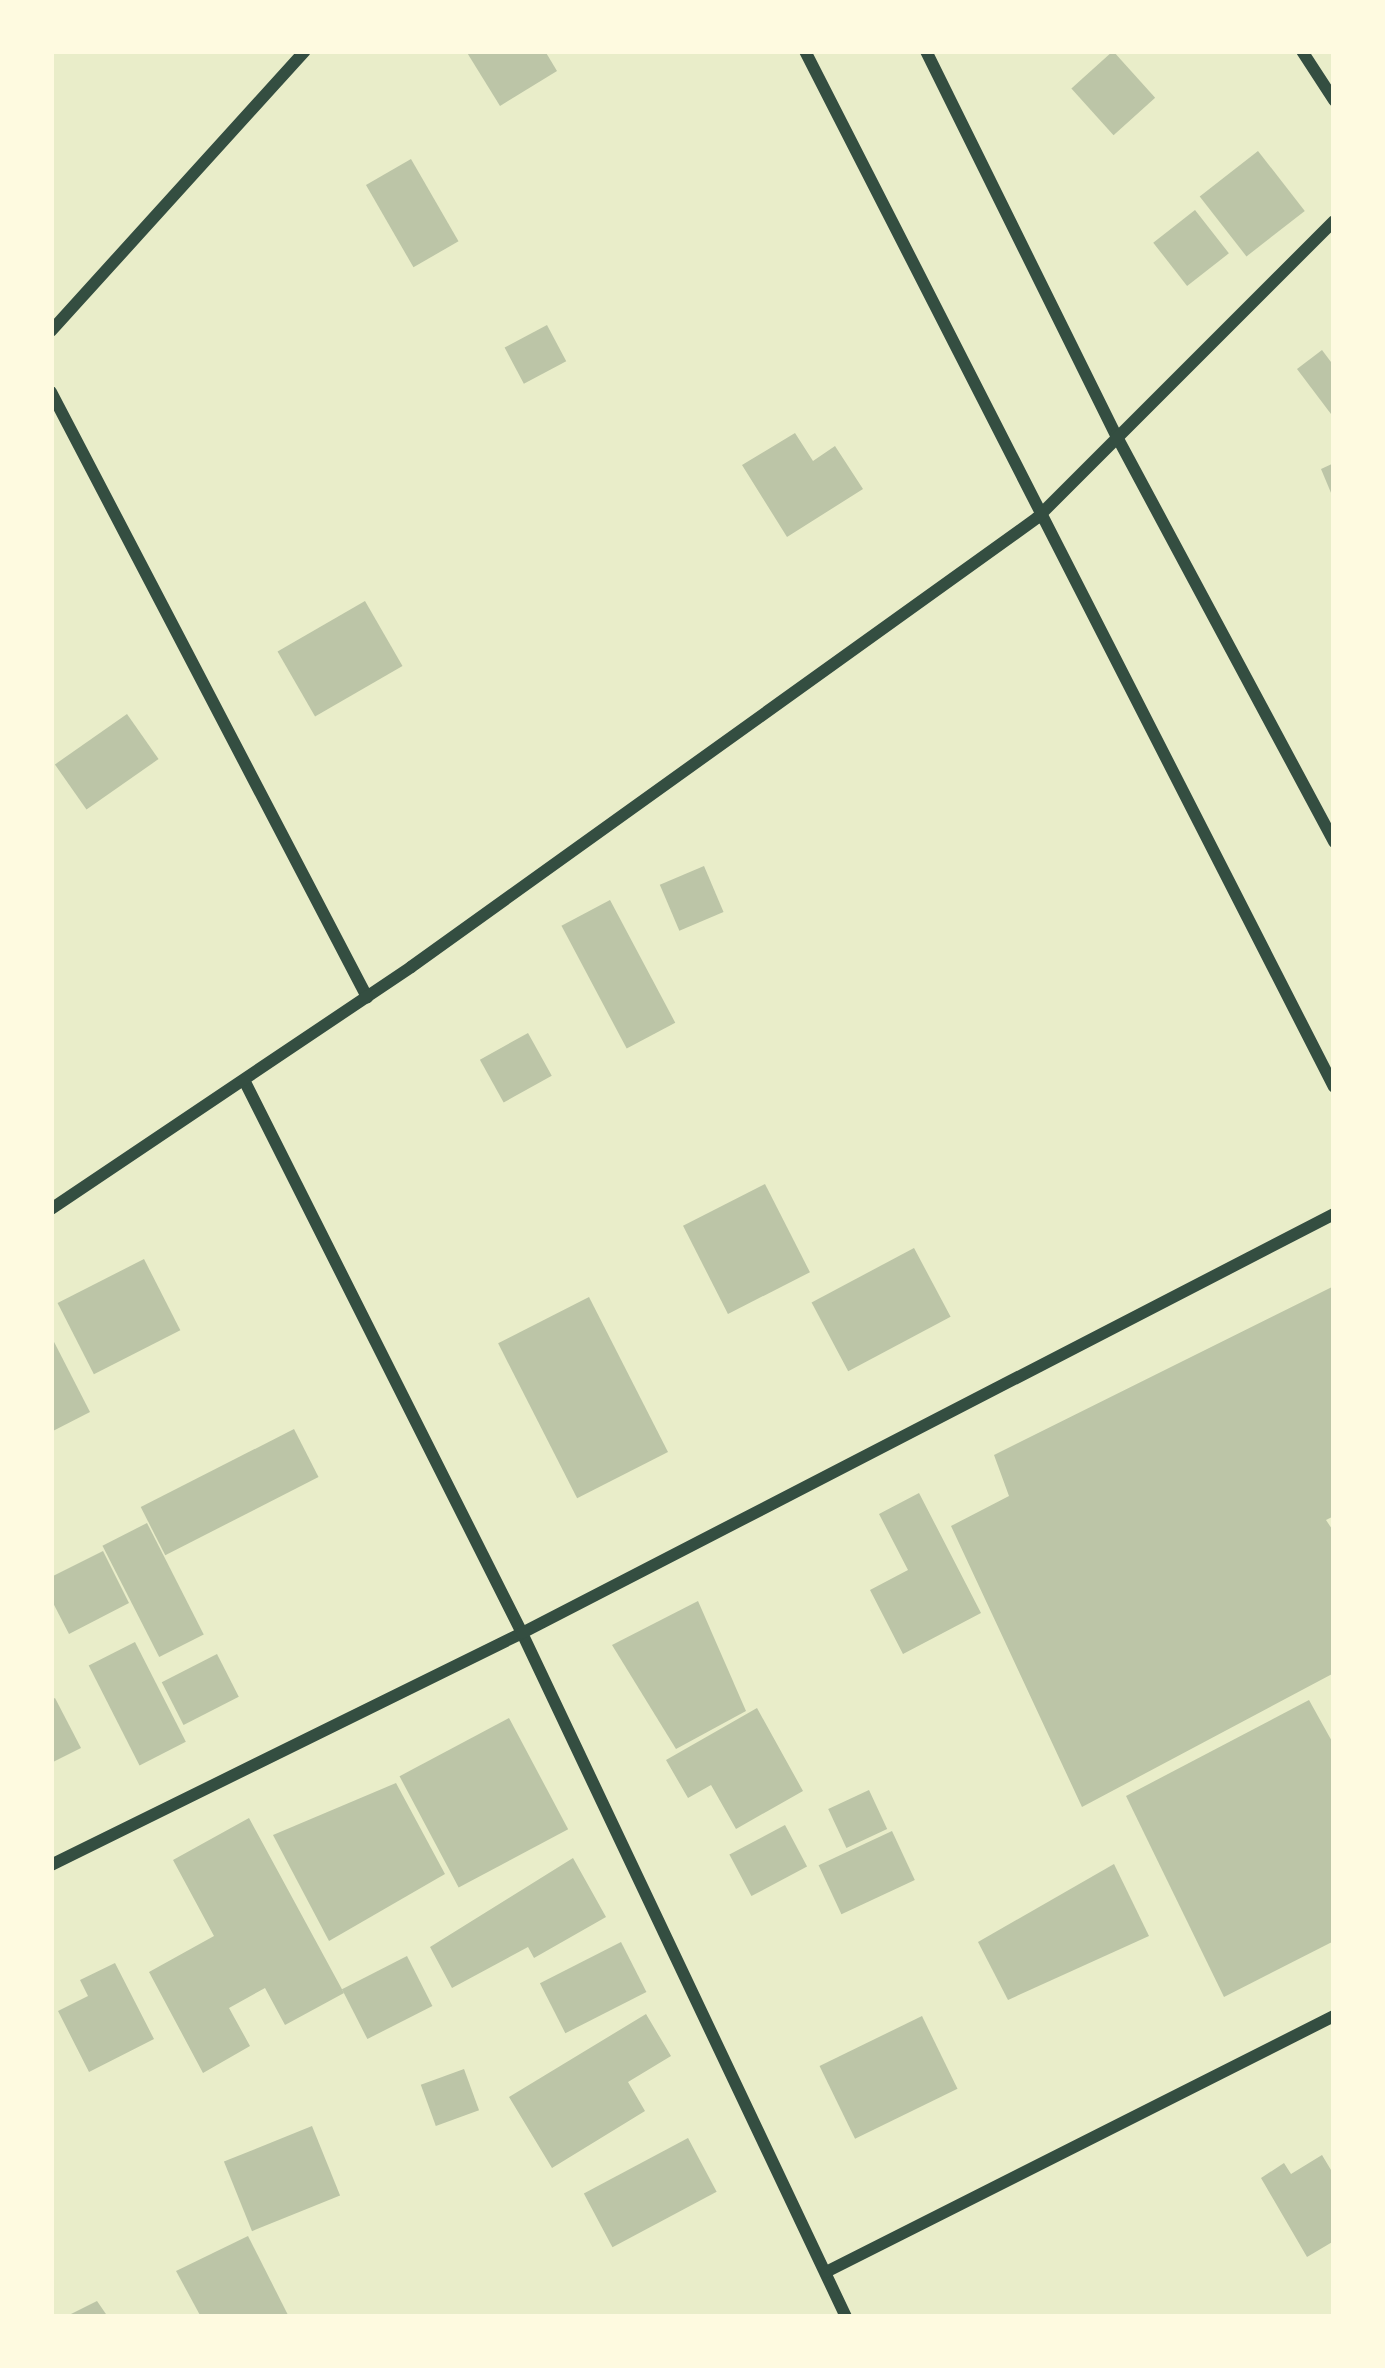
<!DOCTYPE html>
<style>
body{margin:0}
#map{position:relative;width:1385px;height:2368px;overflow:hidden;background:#e9edc9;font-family:"IBM Plex Serif",serif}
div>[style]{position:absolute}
.building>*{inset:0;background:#bcc5a7;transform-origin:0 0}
.minor>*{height:12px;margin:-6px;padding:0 6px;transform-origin:6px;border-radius:6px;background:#344e41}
span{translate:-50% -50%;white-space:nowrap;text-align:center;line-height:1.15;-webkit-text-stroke:9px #fefae0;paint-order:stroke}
.frame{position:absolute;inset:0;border:54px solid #fefae0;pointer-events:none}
</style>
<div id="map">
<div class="building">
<div style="clip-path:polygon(466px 51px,545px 51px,557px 71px,500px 106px)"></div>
<div style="left:1113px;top:51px;width:63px;height:56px;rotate:48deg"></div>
<div style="left:1258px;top:151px;width:76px;height:74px;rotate:52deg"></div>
<div style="left:411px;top:159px;width:95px;height:52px;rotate:60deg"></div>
<div style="left:1195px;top:210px;width:55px;height:53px;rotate:52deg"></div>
<div style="left:547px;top:325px;width:41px;height:48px;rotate:62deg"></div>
<div style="clip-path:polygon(1322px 350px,1334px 366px,1334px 418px,1297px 369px)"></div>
<div style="clip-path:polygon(795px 433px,813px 461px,835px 446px,863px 489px,787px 537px,742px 465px)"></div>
<div style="clip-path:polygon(1334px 463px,1334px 500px,1321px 469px)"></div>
<div style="left:365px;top:601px;width:75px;height:101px;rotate:60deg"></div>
<div style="left:127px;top:714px;width:55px;height:88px;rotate:55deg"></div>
<div style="left:704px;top:866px;width:50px;height:48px;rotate:67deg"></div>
<div style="left:610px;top:900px;width:139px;height:55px;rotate:62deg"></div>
<div style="left:528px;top:1033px;width:49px;height:55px;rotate:61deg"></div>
<div style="left:765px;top:1184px;width:99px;height:92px;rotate:63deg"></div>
<div style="left:914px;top:1248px;width:78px;height:116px;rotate:62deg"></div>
<div style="left:144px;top:1259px;width:80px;height:97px;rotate:63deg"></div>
<div style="clip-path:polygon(1334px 1286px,1334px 1516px,1326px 1520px,1334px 1532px,1334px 1673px,1082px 1807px,951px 1526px,1009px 1496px,994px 1455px)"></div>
<div style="left:589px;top:1297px;width:174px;height:102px;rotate:63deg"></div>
<div style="clip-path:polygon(51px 1336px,90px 1412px,51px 1432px)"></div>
<div style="left:294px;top:1429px;width:54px;height:172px;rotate:63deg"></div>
<div style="clip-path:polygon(919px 1493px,981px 1613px,903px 1654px,870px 1590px,908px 1570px,879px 1514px)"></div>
<div style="left:147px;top:1523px;width:125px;height:50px;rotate:63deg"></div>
<div style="clip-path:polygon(103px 1551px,129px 1603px,69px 1634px,51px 1599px,51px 1577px)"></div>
<div style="clip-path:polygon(698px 1601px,746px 1711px,676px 1749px,612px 1645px)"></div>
<div style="left:135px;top:1642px;width:112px;height:52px;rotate:63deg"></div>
<div style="left:217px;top:1654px;width:48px;height:62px;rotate:63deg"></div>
<div style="clip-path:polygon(55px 1698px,81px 1748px,51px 1763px,51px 1700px)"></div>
<div style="clip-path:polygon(1309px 1700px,1334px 1745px,1334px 1941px,1224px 1997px,1126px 1796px)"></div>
<div style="clip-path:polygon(757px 1708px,803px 1791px,736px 1829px,711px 1785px,688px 1798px,666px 1760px)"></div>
<div style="left:509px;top:1718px;width:126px;height:124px;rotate:62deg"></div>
<div style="clip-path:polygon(396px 1783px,445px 1874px,329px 1941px,273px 1835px)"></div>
<div style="left:869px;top:1790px;width:43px;height:45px;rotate:65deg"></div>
<div style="clip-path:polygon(249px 1818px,344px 1993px,285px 2025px,265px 1988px,229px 2008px,250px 2046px,203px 2073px,149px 1972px,214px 1936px,173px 1860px)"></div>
<div style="left:785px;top:1825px;width:47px;height:63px;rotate:62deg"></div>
<div style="left:892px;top:1831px;width:54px;height:81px;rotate:65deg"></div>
<div style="clip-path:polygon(573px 1858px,606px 1917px,534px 1958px,528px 1947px,452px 1988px,430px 1947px)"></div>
<div style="clip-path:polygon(1114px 1864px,1149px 1936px,1008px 2000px,978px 1942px)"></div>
<div style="left:621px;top:1942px;width:56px;height:91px;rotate:63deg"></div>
<div style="left:407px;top:1956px;width:56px;height:73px;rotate:63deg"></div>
<div style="clip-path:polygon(115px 1963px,154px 2039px,89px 2072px,58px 2011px,88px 1996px,80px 1980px)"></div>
<div style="clip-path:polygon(646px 2014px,671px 2056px,628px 2082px,645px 2111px,552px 2168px,509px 2097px)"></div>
<div style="left:922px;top:2016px;width:81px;height:114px;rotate:64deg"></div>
<div style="left:464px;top:2069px;width:44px;height:46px;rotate:70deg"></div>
<div style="left:312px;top:2126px;width:75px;height:95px;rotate:68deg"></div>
<div style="left:688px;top:2138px;width:61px;height:118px;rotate:62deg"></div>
<div style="clip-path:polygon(1322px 2155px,1334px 2175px,1334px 2241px,1307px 2257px,1261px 2178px,1284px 2163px,1291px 2174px)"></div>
<div style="clip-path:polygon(248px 2236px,289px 2317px,201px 2317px,176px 2271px)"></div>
<div style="clip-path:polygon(97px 2301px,108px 2317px,65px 2317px)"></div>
</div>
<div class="minor">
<div style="left:805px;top:51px;width:1163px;rotate:62.95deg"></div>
<div style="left:926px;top:51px;width:428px;rotate:63.7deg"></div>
<div style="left:1116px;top:435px;width:462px;rotate:61.8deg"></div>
<div style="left:1302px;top:51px;width:59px;rotate:56.9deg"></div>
<div style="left:51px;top:331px;width:378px;rotate:-47.8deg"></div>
<div style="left:51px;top:392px;width:683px;rotate:62.42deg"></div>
<div style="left:244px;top:1080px;width:619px;rotate:63.31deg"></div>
<div style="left:522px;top:1633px;width:757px;rotate:64.65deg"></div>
<div style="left:51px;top:1209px;width:434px;rotate:-33.9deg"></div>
<div style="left:411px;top:967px;width:770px;rotate:-35.65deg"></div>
<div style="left:1037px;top:518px;width:420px;rotate:-45deg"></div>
<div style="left:51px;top:1865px;width:525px;rotate:-26.22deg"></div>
<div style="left:522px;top:1633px;width:914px;rotate:-27.29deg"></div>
<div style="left:826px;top:2272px;width:569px;rotate:-26.75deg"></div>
</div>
<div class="frame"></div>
</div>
